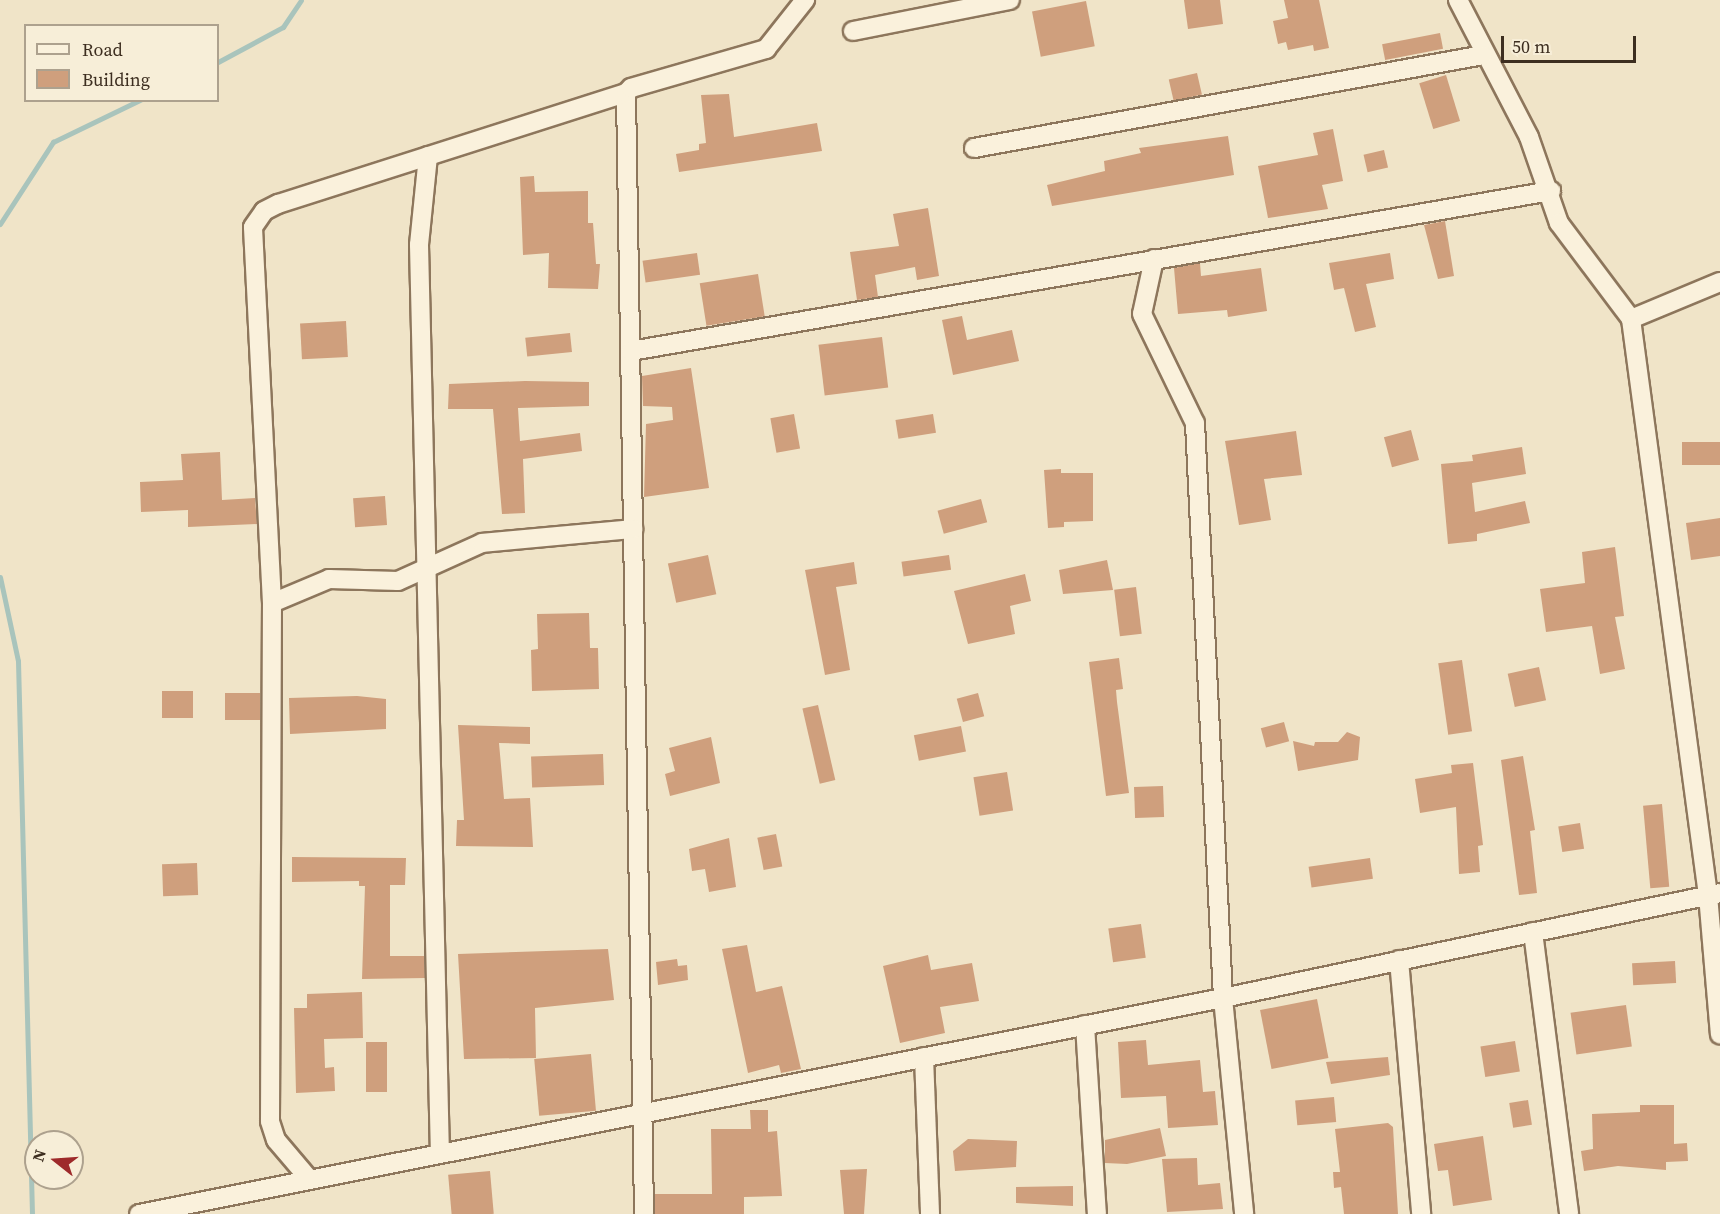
<!DOCTYPE html>
<style>
body{margin:0}
#map{position:relative;width:1720px;height:1214px;overflow:hidden;background:#f0e4c8;font-family:"Source Serif 4",serif}
div>[style]{position:absolute}
.stream>*{height:5px;margin:-2.5px;padding:0 2.5px;transform-origin:2.5px;border-radius:2.5px;background:#a9c4bc}
.building>*{inset:0;background:#cf9f7d;transform-origin:0 0}
.roads{filter:drop-shadow(2px 0 #8d765c) drop-shadow(-2px 0 #8d765c) drop-shadow(0 2px #8d765c) drop-shadow(0 -2px #8d765c)}
.minor>*{height:18px;margin:-9px;padding:0 9px;transform-origin:9px;border-radius:9px;background:#faf1dc}
span{translate:-50% -50%;white-space:nowrap;text-align:center;line-height:1.15;-webkit-text-stroke:4.5px #f7eed8;paint-order:stroke}
.legend{position:absolute;left:24px;top:24px;width:195px;height:78px;box-sizing:border-box;background:#f7eed8;border:2px solid #ada18e;margin:0;padding:8px 10px;list-style:none;font-size:18px;color:#3d2e20}
.legend li{display:flex;align-items:center;gap:12px;height:30px}
.legend b{width:30px;border:2px solid #ada18e}
.north{position:absolute;left:24px;top:1130px;width:60px;height:60px;box-sizing:border-box;background:#f7eed8;border:2px solid #ada18e;border-radius:50%;rotate:287deg;font-size:16px;font-weight:700;line-height:24px;text-align:center;color:#3d2e20}
.north::after{content:'';display:block;margin:auto;width:21px;height:27px;background:#9e2a2b;clip-path:polygon(50% 0,100% 100%,50% 72%,0 100%)}
.scale{position:absolute;left:1501px;top:36px;width:135px;height:27px;box-sizing:border-box;border:3px solid #3d2e20;border-top:0;padding-left:8px;font-size:18px;line-height:21px;white-space:nowrap;color:#3d2e20;-webkit-text-stroke:4px #f7eed8;paint-order:stroke}
</style>
<div id="map">
<div class="stream">
<div style="left:218px;top:62px;width:74px;rotate:-28.3deg"></div>
<div style="left:283px;top:27px;width:32px;rotate:-56deg"></div>
<div style="left:0;top:224px;width:98px;rotate:-57.1deg"></div>
<div style="left:53px;top:142px;width:97px;rotate:-25.8deg"></div>
<div style="left:0;top:577px;width:86px;rotate:77.9deg"></div>
<div style="left:18px;top:661px;width:553px;rotate:88.55deg"></div>
</div>
<div class="building">
<div style="clip-path:polygon(1184px 0,1220px 0,1223px 24px,1188px 29px)"></div>
<div style="clip-path:polygon(1284px 0,1319px 0,1329px 48px,1314px 51px,1313px 45px,1288px 50px,1286px 42px,1278px 44px,1273px 21px,1288px 18px)"></div>
<div style="left:1086px;top:1px;width:46px;height:55px;rotate:79deg"></div>
<div style="left:1440px;top:33px;width:16px;height:59px;rotate:79deg"></div>
<div style="left:1197px;top:73px;width:22px;height:29px;rotate:77deg"></div>
<div style="left:1446px;top:75px;width:48px;height:28px;rotate:73deg"></div>
<div style="clip-path:polygon(729px 94px,734px 137px,817px 123px,822px 151px,679px 172px,676px 154px,699px 150px,699px 144px,706px 143px,701px 95px)"></div>
<div style="clip-path:polygon(1333px 129px,1343px 181px,1322px 185px,1328px 209px,1268px 218px,1258px 166px,1318px 155px,1313px 133px)"></div>
<div style="clip-path:polygon(1228px 136px,1234px 175px,1052px 206px,1047px 185px,1105px 171px,1104px 161px,1141px 153px,1139px 148px)"></div>
<div style="left:1384px;top:150px;width:18px;height:21px;rotate:77deg"></div>
<div style="clip-path:polygon(534px 176px,535px 192px,588px 191px,588px 223px,593px 223px,596px 264px,600px 264px,598px 289px,548px 288px,549px 253px,523px 255px,520px 177px)"></div>
<div style="clip-path:polygon(928px 208px,939px 276px,917px 280px,915px 267px,875px 275px,878px 297px,857px 300px,850px 252px,899px 246px,893px 214px)"></div>
<div style="clip-path:polygon(1445px 221px,1454px 276px,1438px 279px,1424px 225px)"></div>
<div style="left:697px;top:253px;width:22px;height:55px;rotate:82deg"></div>
<div style="clip-path:polygon(1390px 253px,1394px 279px,1366px 284px,1376px 327px,1355px 332px,1344px 288px,1334px 290px,1329px 263px)"></div>
<div style="clip-path:polygon(1200px 263px,1201px 276px,1261px 268px,1267px 311px,1228px 317px,1227px 310px,1178px 314px,1174px 268px)"></div>
<div style="left:758px;top:274px;width:43px;height:59px;rotate:81deg"></div>
<div style="clip-path:polygon(962px 316px,967px 340px,1012px 330px,1019px 361px,953px 375px,942px 320px)"></div>
<div style="left:346px;top:321px;width:36px;height:46px;rotate:87deg"></div>
<div style="left:570px;top:333px;width:19px;height:45px;rotate:84deg"></div>
<div style="left:882px;top:337px;width:51px;height:64px;rotate:83deg"></div>
<div style="clip-path:polygon(691px 368px,709px 488px,644px 497px,646px 424px,673px 420px,672px 407px,643px 406px,642px 376px)"></div>
<div style="clip-path:polygon(525px 381px,589px 382px,589px 406px,518px 408px,520px 441px,580px 433px,582px 451px,523px 459px,525px 513px,502px 514px,493px 409px,448px 409px,449px 384px)"></div>
<div style="left:794px;top:414px;width:35px;height:24px;rotate:80deg"></div>
<div style="left:933px;top:414px;width:19px;height:38px;rotate:81deg"></div>
<div style="left:1411px;top:430px;width:31px;height:28px;rotate:75deg"></div>
<div style="clip-path:polygon(1296px 431px,1302px 475px,1264px 479px,1271px 520px,1239px 525px,1225px 441px)"></div>
<div style="left:1720px;top:442px;width:23px;height:38px;rotate:90deg"></div>
<div style="clip-path:polygon(1522px 447px,1526px 474px,1472px 483px,1475px 512px,1525px 501px,1530px 523px,1477px 534px,1477px 541px,1448px 544px,1441px 464px,1473px 461px,1472px 455px)"></div>
<div style="clip-path:polygon(220px 452px,222px 500px,255px 498px,257px 524px,188px 527px,188px 510px,141px 512px,140px 482px,183px 480px,181px 454px)"></div>
<div style="clip-path:polygon(1061px 469px,1061px 473px,1093px 473px,1093px 521px,1064px 522px,1064px 527px,1048px 528px,1044px 470px)"></div>
<div style="left:385px;top:496px;width:29px;height:32px;rotate:86deg"></div>
<div style="left:981px;top:499px;width:24px;height:45px;rotate:75deg"></div>
<div style="clip-path:polygon(1720px 518px,1720px 556px,1691px 560px,1686px 523px)"></div>
<div style="clip-path:polygon(1615px 547px,1624px 616px,1615px 617px,1625px 669px,1600px 674px,1592px 626px,1546px 632px,1540px 589px,1585px 583px,1582px 552px)"></div>
<div style="left:708px;top:555px;width:40px;height:41px;rotate:78deg"></div>
<div style="left:949px;top:555px;width:15px;height:48px;rotate:82deg"></div>
<div style="clip-path:polygon(1107px 560px,1113px 590px,1063px 594px,1059px 570px)"></div>
<div style="clip-path:polygon(854px 562px,857px 584px,836px 587px,850px 670px,825px 675px,805px 570px)"></div>
<div style="clip-path:polygon(1025px 574px,1031px 601px,1010px 606px,1015px 634px,968px 644px,954px 591px)"></div>
<div style="left:1136px;top:587px;width:47px;height:22px;rotate:83deg"></div>
<div style="clip-path:polygon(589px 613px,590px 648px,598px 648px,599px 689px,532px 691px,531px 650px,538px 649px,537px 614px)"></div>
<div style="clip-path:polygon(1119px 658px,1123px 689px,1116px 690px,1117px 702px,1129px 793px,1106px 796px,1089px 662px)"></div>
<div style="left:1462px;top:660px;width:72px;height:24px;rotate:82deg"></div>
<div style="left:1539px;top:667px;width:34px;height:32px;rotate:78deg"></div>
<div style="left:162px;top:691px;width:31px;height:27px"></div>
<div style="left:225px;top:693px;width:35px;height:27px"></div>
<div style="left:978px;top:693px;width:24px;height:22px;rotate:75deg"></div>
<div style="clip-path:polygon(357px 696px,386px 699px,386px 729px,290px 734px,289px 698px)"></div>
<div style="left:818px;top:705px;width:77px;height:16px;rotate:77deg"></div>
<div style="left:1284px;top:722px;width:20px;height:24px;rotate:75deg"></div>
<div style="clip-path:polygon(458px 725px,530px 727px,530px 744px,499px 743px,504px 799px,530px 798px,533px 847px,456px 846px,457px 820px,464px 820px)"></div>
<div style="left:961px;top:726px;width:26px;height:48px;rotate:79deg"></div>
<div style="clip-path:polygon(1347px 732px,1360px 737px,1358px 760px,1298px 771px,1293px 741px,1314px 746px,1315px 742px,1338px 742px)"></div>
<div style="clip-path:polygon(711px 737px,720px 783px,670px 796px,665px 774px,675px 771px,669px 748px)"></div>
<div style="left:603px;top:754px;width:31px;height:72px;rotate:88deg"></div>
<div style="clip-path:polygon(1523px 756px,1535px 830px,1530px 831px,1537px 893px,1519px 895px,1501px 760px)"></div>
<div style="clip-path:polygon(1473px 763px,1483px 845px,1478px 846px,1480px 872px,1459px 874px,1456px 807px,1420px 813px,1415px 779px,1452px 773px,1451px 765px)"></div>
<div style="left:1007px;top:772px;width:39px;height:34px;rotate:81deg"></div>
<div style="left:1163px;top:786px;width:31px;height:29px;rotate:88deg"></div>
<div style="left:1662px;top:804px;width:83px;height:19px;rotate:85deg"></div>
<div style="left:1580px;top:823px;width:26px;height:22px;rotate:81deg"></div>
<div style="left:776px;top:834px;width:33px;height:19px;rotate:79deg"></div>
<div style="clip-path:polygon(729px 838px,736px 887px,709px 892px,705px 869px,692px 871px,689px 849px)"></div>
<div style="clip-path:polygon(292px 857px,406px 858px,405px 885px,390px 885px,390px 956px,424px 956px,425px 978px,362px 979px,365px 886px,359px 886px,359px 881px,292px 882px)"></div>
<div style="left:1370px;top:858px;width:21px;height:62px;rotate:82deg"></div>
<div style="left:197px;top:863px;width:32px;height:35px;rotate:88deg"></div>
<div style="left:1141px;top:924px;width:34px;height:33px;rotate:82deg"></div>
<div style="clip-path:polygon(747px 945px,756px 992px,782px 986px,801px 1069px,781px 1073px,779px 1065px,748px 1073px,722px 949px)"></div>
<div style="clip-path:polygon(608px 949px,614px 1000px,535px 1008px,536px 1058px,464px 1059px,458px 954px)"></div>
<div style="clip-path:polygon(928px 955px,931px 970px,972px 963px,979px 1001px,940px 1007px,945px 1033px,900px 1043px,883px 966px)"></div>
<div style="clip-path:polygon(677px 959px,678px 966px,687px 965px,688px 980px,658px 985px,656px 962px)"></div>
<div style="left:1675px;top:961px;width:22px;height:43px;rotate:87deg"></div>
<div style="clip-path:polygon(362px 992px,363px 1038px,324px 1039px,325px 1068px,334px 1067px,335px 1091px,296px 1093px,294px 1008px,307px 1008px,307px 994px)"></div>
<div style="left:1317px;top:999px;width:60px;height:58px;rotate:79deg"></div>
<div style="left:1626px;top:1005px;width:42px;height:56px;rotate:82deg"></div>
<div style="clip-path:polygon(1146px 1040px,1148px 1065px,1200px 1060px,1203px 1092px,1215px 1091px,1218px 1125px,1168px 1128px,1166px 1096px,1121px 1098px,1118px 1042px)"></div>
<div style="left:1515px;top:1041px;width:31px;height:35px;rotate:81deg"></div>
<div style="left:366px;top:1042px;width:21px;height:50px"></div>
<div style="left:591px;top:1054px;width:57px;height:57px;rotate:85deg"></div>
<div style="clip-path:polygon(1388px 1057px,1390px 1075px,1331px 1084px,1326px 1062px)"></div>
<div style="left:1334px;top:1097px;width:25px;height:39px;rotate:85deg"></div>
<div style="left:1528px;top:1100px;width:25px;height:19px;rotate:81deg"></div>
<div style="clip-path:polygon(1640px 1105px,1674px 1105px,1674px 1144px,1687px 1143px,1688px 1161px,1666px 1162px,1666px 1170px,1618px 1166px,1584px 1171px,1581px 1151px,1593px 1149px,1592px 1114px,1640px 1112px)"></div>
<div style="clip-path:polygon(750px 1110px,768px 1110px,768px 1132px,777px 1131px,782px 1196px,744px 1197px,744px 1214px,655px 1214px,655px 1194px,712px 1194px,711px 1129px,751px 1129px)"></div>
<div style="clip-path:polygon(1388px 1123px,1393px 1127px,1398px 1214px,1344px 1214px,1341px 1187px,1334px 1188px,1333px 1172px,1340px 1172px,1335px 1129px)"></div>
<div style="clip-path:polygon(1160px 1128px,1166px 1156px,1127px 1164px,1105px 1163px,1105px 1140px)"></div>
<div style="clip-path:polygon(1483px 1136px,1492px 1200px,1453px 1206px,1448px 1170px,1438px 1171px,1434px 1144px)"></div>
<div style="clip-path:polygon(968px 1139px,1017px 1141px,1016px 1167px,955px 1171px,953px 1151px)"></div>
<div style="clip-path:polygon(1197px 1158px,1198px 1185px,1220px 1183px,1223px 1209px,1167px 1212px,1162px 1159px)"></div>
<div style="clip-path:polygon(867px 1169px,864px 1214px,844px 1214px,840px 1170px)"></div>
<div style="left:490px;top:1171px;width:43px;height:42px;rotate:85deg"></div>
<div style="clip-path:polygon(1073px 1186px,1073px 1206px,1016px 1203px,1016px 1187px)"></div>
</div>
<div class="roads">
<div class="minor">
<div style="left:1458px;top:0;width:154px;rotate:62.6deg"></div>
<div style="left:1529px;top:137px;width:91px;rotate:70.8deg"></div>
<div style="left:1559px;top:223px;width:120px;rotate:53.1deg"></div>
<div style="left:1631px;top:319px;width:581px;rotate:82.39deg"></div>
<div style="left:1708px;top:895px;width:140px;rotate:85.1deg"></div>
<div style="left:853px;top:31px;width:160px;rotate:-11.2deg"></div>
<div style="left:626px;top:93px;width:1121px;rotate:89.08deg"></div>
<div style="left:974px;top:148px;width:517px;rotate:-10.35deg"></div>
<div style="left:428px;top:156px;width:89px;rotate:95.8deg"></div>
<div style="left:419px;top:245px;width:909px;rotate:88.68deg"></div>
<div style="left:1154px;top:259px;width:56px;rotate:102.3deg"></div>
<div style="left:1142px;top:314px;width:121px;rotate:64.1deg"></div>
<div style="left:1195px;top:423px;width:576px;rotate:87.21deg"></div>
<div style="left:1223px;top:998px;width:217px;rotate:84.4deg"></div>
<div style="left:1631px;top:319px;width:96px;rotate:-22.6deg"></div>
<div style="left:631px;top:351px;width:934px;rotate:-9.87deg"></div>
<div style="left:272px;top:603px;width:62px;rotate:-22.8deg"></div>
<div style="left:329px;top:579px;width:69px;rotate:1.7deg"></div>
<div style="left:398px;top:581px;width:92px;rotate:-24.3deg"></div>
<div style="left:482px;top:543px;width:152px;rotate:-5.3deg"></div>
<div style="left:1533px;top:932px;width:284px;rotate:82.7deg"></div>
<div style="left:1399px;top:960px;width:255px;rotate:85deg"></div>
<div style="left:1085px;top:1025px;width:189px;rotate:86.4deg"></div>
<div style="left:924px;top:1057px;width:157px;rotate:87.8deg"></div>
<div style="left:310px;top:1180px;width:52px;rotate:-130.4deg"></div>
<div style="left:276px;top:1140px;width:20px;rotate:-108deg"></div>
<div style="left:270px;top:1121px;width:518px;rotate:-89.78deg"></div>
<div style="left:272px;top:603px;width:376px;rotate:-92.9deg"></div>
<div style="left:253px;top:227px;width:19px;rotate:-55deg"></div>
<div style="left:264px;top:211px;width:16px;rotate:-27deg"></div>
<div style="left:278px;top:204px;width:365px;rotate:-17.7deg"></div>
<div style="left:626px;top:93px;width:7px;rotate:-45deg"></div>
<div style="left:631px;top:88px;width:141px;rotate:-16.1deg"></div>
<div style="left:766px;top:49px;width:63px;rotate:-51.5deg"></div>
<div style="left:139px;top:1214px;width:1105px;rotate:-11.27deg"></div>
<div style="left:1223px;top:998px;width:508px;rotate:-11.93deg"></div>
</div>
</div>
<ul class="legend">
<li><b style="height:8px;background:#faf1dc"></b>Road</li>
<li><b style="height:16px;background:#cf9f7d"></b>Building</li>
</ul>
<div class="north">N</div>
<div class="scale">50 m</div>
</div>
